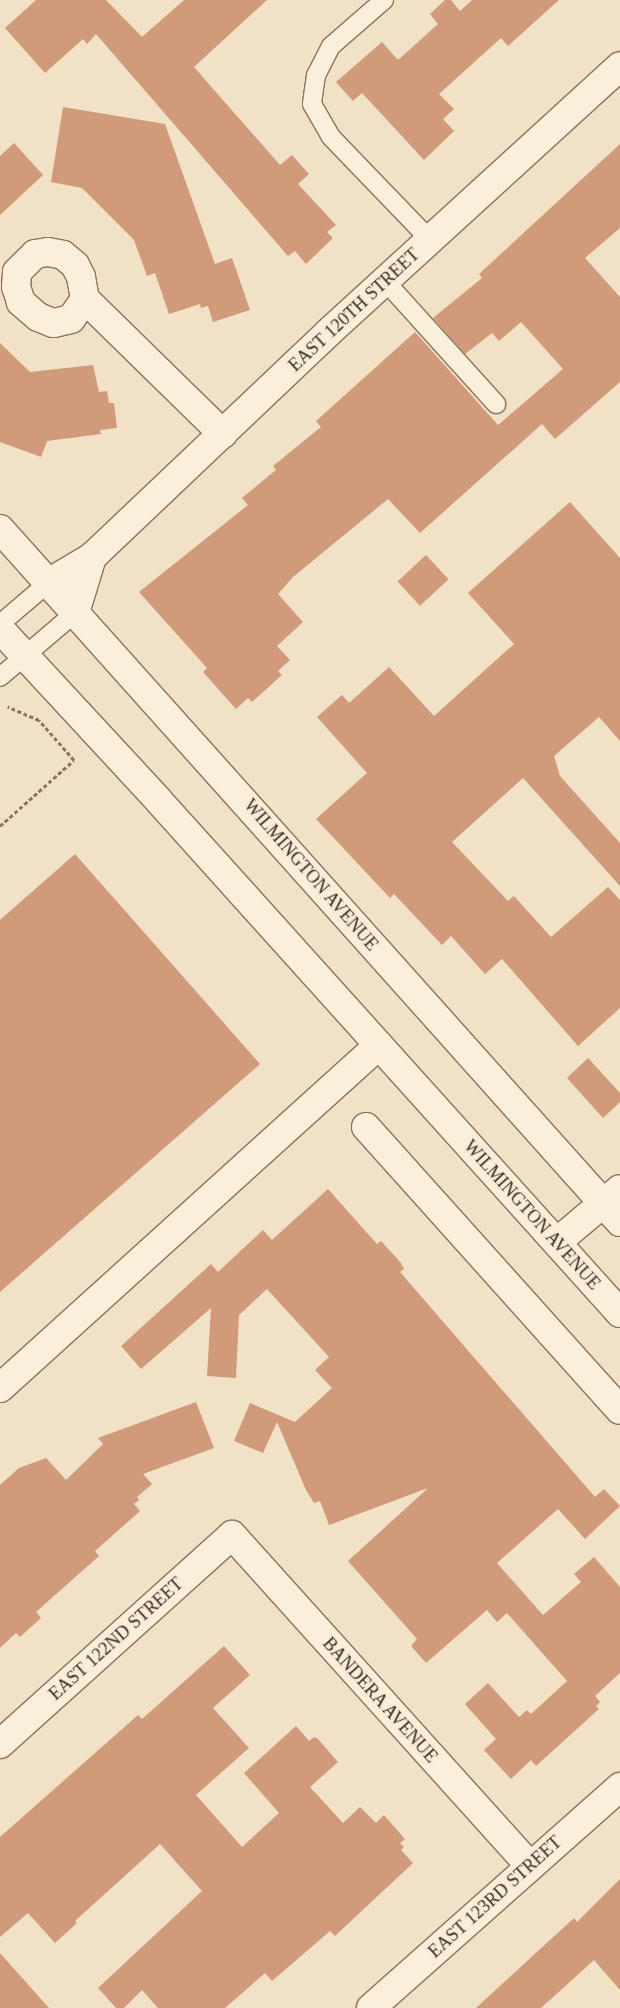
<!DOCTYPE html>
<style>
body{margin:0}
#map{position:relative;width:620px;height:2008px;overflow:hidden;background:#f1e2c7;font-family:Georgia,serif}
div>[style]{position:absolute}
.building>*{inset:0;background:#d09a7b;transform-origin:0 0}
.path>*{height:3px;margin-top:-1.5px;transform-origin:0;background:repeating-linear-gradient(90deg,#8d735b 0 4px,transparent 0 6.5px)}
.roads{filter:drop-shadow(1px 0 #8d735b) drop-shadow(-1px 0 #8d735b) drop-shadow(0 1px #8d735b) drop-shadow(0 -1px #8d735b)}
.service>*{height:18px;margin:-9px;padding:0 9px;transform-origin:9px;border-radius:9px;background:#faefdb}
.minor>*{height:28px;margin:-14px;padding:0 14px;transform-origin:14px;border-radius:14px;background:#faefdb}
.secondary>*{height:28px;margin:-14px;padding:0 14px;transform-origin:14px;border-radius:14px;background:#faefdb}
span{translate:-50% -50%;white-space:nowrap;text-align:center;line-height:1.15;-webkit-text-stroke:5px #f7ecd7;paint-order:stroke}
.street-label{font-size:18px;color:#3d2c1f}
</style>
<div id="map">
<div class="building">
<div style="clip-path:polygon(36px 0,106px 0,142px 37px,184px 0,267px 0,194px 67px,280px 165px,292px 155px,309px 174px,298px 184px,336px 225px,327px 232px,333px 238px,306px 264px,295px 251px,288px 256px,96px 34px,87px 44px,83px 39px,45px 73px,5px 28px)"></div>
<div style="clip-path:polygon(445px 0,451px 0,460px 11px,472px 0,559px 0,508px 46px,501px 38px,439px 94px,454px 109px,443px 119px,454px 131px,424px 160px,362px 93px,353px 101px,336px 82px,382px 42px,398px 60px,438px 24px,430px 14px)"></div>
<div style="clip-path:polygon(63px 107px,165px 124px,215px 264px,232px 258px,250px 310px,213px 322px,208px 306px,201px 308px,200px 304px,169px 314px,155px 273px,147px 276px,134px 240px,82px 188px,51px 182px)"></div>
<div style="clip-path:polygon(14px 143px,43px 175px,0 215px,0 156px)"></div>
<div style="clip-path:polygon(620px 144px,620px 228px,585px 258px,620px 297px,620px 382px,555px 439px,542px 424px,420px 533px,388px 499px,293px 577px,278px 594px,303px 622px,277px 646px,290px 660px,278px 671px,282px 675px,252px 702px,248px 698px,236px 709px,203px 672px,207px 668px,139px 592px,248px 505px,242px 498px,276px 470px,273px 466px,321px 427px,316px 421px,415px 332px,498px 425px,563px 369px,521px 322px,499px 341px,492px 333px,465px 354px,433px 318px,482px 278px,479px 274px)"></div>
<div style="clip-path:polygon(0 343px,30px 372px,93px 365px,99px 392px,107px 391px,109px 403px,114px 403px,117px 428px,100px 430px,101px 434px,47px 441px,41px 457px,0 442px)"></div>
<div style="clip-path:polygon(570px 502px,620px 558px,620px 741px,599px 717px,554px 756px,560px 776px,620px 843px,620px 886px,523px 778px,452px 842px,508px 901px,514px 896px,551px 937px,608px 887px,620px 900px,620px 1008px,578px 1046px,502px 959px,485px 974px,451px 936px,442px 945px,394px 894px,390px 898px,316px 819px,367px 773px,317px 717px,342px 695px,349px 703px,389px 667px,434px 716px,514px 644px,468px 593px)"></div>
<div style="left:426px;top:555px;width:33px;height:39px;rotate:47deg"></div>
<div style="clip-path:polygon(75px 854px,260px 1064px,0 1292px,0 920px)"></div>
<div style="clip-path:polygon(588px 1058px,620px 1093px,620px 1102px,603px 1118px,567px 1078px)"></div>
<div style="clip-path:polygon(328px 1189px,377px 1244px,381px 1241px,401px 1263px,404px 1269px,400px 1272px,595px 1497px,604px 1489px,620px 1506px,585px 1539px,558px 1509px,497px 1563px,543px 1615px,581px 1582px,574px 1574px,594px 1557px,620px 1587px,620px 1673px,595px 1696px,600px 1702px,596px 1706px,599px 1709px,536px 1766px,531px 1760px,511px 1779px,484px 1750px,496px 1739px,465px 1704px,488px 1683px,519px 1717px,527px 1710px,531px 1714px,567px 1681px,507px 1613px,497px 1622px,487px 1610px,426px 1663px,411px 1646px,417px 1639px,348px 1561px,428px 1488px,329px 1525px,320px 1501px,314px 1503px,306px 1490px,277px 1422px,263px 1453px,234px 1441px,250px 1403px,295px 1422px,332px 1388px,315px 1370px,329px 1357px,267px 1289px,239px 1315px,236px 1378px,207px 1376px,211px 1308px,141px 1369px,121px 1346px,211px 1264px,218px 1272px,263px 1230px,272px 1240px)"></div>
<div style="clip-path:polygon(196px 1402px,214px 1448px,143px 1474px,152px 1484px,137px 1497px,139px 1500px,134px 1504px,140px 1511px,95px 1551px,99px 1556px,36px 1612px,41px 1618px,20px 1637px,16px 1633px,0 1648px,0 1485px,19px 1468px,46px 1458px,66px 1480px,103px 1444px,98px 1438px)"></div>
<div style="clip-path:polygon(224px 1646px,250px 1675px,213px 1708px,249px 1748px,196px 1795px,242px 1847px,279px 1813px,244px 1773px,296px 1726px,309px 1741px,314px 1737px,318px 1739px,338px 1762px,310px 1787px,343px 1823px,360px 1807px,376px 1823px,384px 1815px,405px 1839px,400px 1843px,404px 1847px,401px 1850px,413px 1863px,335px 1936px,330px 1931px,272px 1981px,265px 1973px,225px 2008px,158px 2008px,142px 1990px,124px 2008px,116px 2008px,98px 1988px,202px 1891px,160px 1844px,75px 1921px,77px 1923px,55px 1943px,28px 1913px,0 1937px,0 1837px,138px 1715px,142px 1719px)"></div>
<div style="clip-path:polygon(620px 1879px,620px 1990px,594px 1960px,541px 2008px,476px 2008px,574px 1918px,577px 1922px)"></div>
<div style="clip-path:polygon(0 1953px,49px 2008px,0 2008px)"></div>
</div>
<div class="path">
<div style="left:0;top:826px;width:99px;rotate:-41.7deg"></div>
<div style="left:74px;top:760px;width:53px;rotate:-131.2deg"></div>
<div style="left:39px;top:720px;width:34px;rotate:-157deg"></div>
</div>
<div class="roads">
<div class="service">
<div style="left:384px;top:0;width:70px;rotate:139deg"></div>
<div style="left:331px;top:46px;width:33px;rotate:117deg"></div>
<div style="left:316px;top:75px;width:29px;rotate:98deg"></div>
<div style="left:312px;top:104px;width:38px;rotate:60deg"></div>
<div style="left:331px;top:137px;width:143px;rotate:46.1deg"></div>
<div style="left:385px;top:281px;width:166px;rotate:47.9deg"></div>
<div style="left:0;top:624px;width:63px;rotate:-40.5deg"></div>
<div style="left:0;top:677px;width:99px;rotate:-40.5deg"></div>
</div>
<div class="minor">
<div style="left:85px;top:299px;width:24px;rotate:125deg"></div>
<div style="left:71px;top:319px;width:18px;rotate:167deg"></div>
<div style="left:53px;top:323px;width:16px;rotate:-158deg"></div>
<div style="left:38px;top:317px;width:23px;rotate:-139deg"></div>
<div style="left:21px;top:302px;width:16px;rotate:-108deg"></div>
<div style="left:16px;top:287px;width:15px;rotate:-86deg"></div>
<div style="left:17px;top:272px;width:25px;rotate:-45deg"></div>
<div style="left:35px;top:254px;width:13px;rotate:-9deg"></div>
<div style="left:48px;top:252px;width:15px;rotate:11deg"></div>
<div style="left:63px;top:255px;width:16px;rotate:40deg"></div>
<div style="left:75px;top:265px;width:13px;rotate:63deg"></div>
<div style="left:81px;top:277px;width:22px;rotate:80deg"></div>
<div style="left:85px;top:299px;width:193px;rotate:44.4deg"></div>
<div style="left:48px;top:583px;width:51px;rotate:-30.6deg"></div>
<div style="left:92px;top:557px;width:327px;rotate:-43.5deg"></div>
<div style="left:329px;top:332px;width:394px;rotate:-42.4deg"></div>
<div style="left:75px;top:613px;width:59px;rotate:-73.1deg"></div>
<div style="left:366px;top:1127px;width:380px;rotate:48.1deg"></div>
<div style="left:557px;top:1242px;width:82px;rotate:-40.1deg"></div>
<div style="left:0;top:1388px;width:511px;rotate:-42.15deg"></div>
<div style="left:0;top:1744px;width:312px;rotate:-42deg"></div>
<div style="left:232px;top:1535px;width:444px;rotate:48deg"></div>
<div style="left:371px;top:2008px;width:333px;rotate:-41.6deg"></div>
</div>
<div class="secondary">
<div style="left:0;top:529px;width:930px;rotate:48.18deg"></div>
<div style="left:0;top:629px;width:234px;rotate:47.2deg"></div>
<div style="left:159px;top:801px;width:689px;rotate:48deg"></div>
</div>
</div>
<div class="street-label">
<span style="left:354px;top:310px;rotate:-43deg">EAST 120TH STREET</span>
<span style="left:311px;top:875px;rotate:49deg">WILMINGTON AVENUE</span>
<span style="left:532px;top:1215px;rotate:48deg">WILMINGTON AVENUE</span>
<span style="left:116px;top:1639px;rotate:-42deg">EAST 122ND STREET</span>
<span style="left:380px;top:1700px;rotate:48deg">BANDERA AVENUE</span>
<span style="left:495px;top:1897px;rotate:-42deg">EAST 123RD STREET</span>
</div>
</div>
